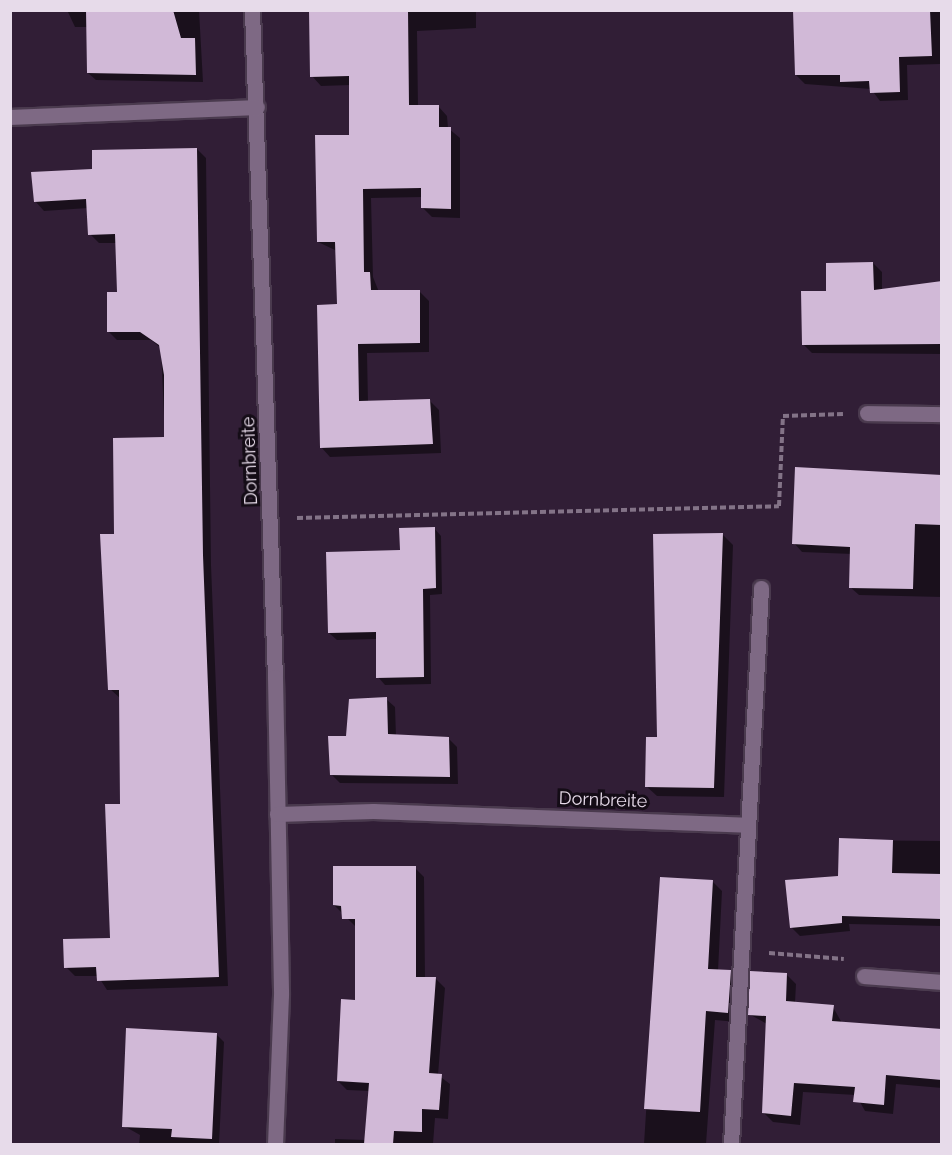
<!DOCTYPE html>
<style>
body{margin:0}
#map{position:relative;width:952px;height:1155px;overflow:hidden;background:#311e36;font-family:Raleway,sans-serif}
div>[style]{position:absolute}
.shadow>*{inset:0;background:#0007}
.building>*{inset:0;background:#d1b9d7}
.path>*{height:4px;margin-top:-2px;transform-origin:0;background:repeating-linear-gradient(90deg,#837387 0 6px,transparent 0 9px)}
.roads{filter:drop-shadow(2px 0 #4a3a4e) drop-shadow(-2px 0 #4a3a4e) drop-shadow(0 2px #4a3a4e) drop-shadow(0 -2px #4a3a4e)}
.minor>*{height:15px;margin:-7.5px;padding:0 7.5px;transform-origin:7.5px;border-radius:7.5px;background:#7e6984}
span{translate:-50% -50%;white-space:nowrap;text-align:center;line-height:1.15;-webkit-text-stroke:6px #140c16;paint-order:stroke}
.street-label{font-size:18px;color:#e7dbea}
.frame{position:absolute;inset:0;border:12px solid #e7dbea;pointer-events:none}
</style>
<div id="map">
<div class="shadow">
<div style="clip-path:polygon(67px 10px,199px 10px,203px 82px,96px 80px,88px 73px,88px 27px,75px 27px)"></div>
<div style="clip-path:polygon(310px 10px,476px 10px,476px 28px,417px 31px,418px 107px,438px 106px,447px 116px,448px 128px,460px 138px,460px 218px,432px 217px,423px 208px,423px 197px,371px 198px,373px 277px,379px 292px,419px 291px,429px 301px,429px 352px,367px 353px,368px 402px,430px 401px,439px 410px,441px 453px,330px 457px,321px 447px,338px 306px,337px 251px,318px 242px,351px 136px,351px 85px,321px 86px,312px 76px)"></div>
<div style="clip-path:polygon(795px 10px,942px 10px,940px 64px,907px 65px,908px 100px,880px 101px,871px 89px,805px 84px,796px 75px)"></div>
<div style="clip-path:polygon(197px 149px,206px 158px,211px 565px,228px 986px,107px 990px,98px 976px,75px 976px,66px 967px,111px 939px,121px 805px,121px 699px,110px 689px,116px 535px,165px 438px,161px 348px,151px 340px,117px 340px,108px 331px,118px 293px,117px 243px,99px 243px,90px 234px,88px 208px,44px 211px,35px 201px,94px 171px)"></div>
<div style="clip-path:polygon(873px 263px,882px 272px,882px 290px,942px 283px,942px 354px,812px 353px,803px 344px,827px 293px)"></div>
<div style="clip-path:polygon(942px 476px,942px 597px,859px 595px,850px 587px,852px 554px,802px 552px,794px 543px)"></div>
<div style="clip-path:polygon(434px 528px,441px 536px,442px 594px,430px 595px,431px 684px,385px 685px,378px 677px,377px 639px,337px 640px,329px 633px,401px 551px)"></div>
<div style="clip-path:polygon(723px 535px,733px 545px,724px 797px,657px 796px,646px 786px,658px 738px)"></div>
<div style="clip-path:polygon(386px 699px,395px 707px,396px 736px,449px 739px,457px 747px,458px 784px,340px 783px,331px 774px,347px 737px)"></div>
<div style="clip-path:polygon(840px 840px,942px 841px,942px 926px,849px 924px,850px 931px,800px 936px,791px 927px,840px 877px)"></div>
<div style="clip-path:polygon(415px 868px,424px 877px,425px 978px,436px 979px,445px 988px,438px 1075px,450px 1084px,448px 1119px,435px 1118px,433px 1144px,335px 1144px,335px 1139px,366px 1140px,370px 1091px,347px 1090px,338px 1081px,356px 1001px,356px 927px,334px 905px)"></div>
<div style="clip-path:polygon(661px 878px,712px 881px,722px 891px,718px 971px,730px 972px,740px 981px,737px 1022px,715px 1020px,706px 1144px,644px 1144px)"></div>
<div style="clip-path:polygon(786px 974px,796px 984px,795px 1003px,833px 1007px,842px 1023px,942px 1034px,942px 1088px,896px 1084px,893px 1114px,865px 1111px,856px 1095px,803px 1092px,800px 1125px,773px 1122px,764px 1113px,767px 1024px,749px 1014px)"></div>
<div style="clip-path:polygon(216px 1034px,224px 1042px,219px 1144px,139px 1144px,140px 1135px,124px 1126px)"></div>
</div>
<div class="building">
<div style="clip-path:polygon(86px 10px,173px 10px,181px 38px,195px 38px,196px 75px,87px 73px)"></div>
<div style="clip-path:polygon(309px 10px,408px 10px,409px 105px,439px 105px,439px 127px,451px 127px,451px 209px,421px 208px,421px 188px,363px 189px,364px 272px,370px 272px,371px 290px,420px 290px,420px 343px,358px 344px,359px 401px,430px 399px,433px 444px,320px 448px,317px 305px,337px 304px,335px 242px,317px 242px,315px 135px,349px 135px,349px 76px,310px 77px)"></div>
<div style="clip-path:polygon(793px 10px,930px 10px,932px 56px,899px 57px,900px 92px,870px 93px,869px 81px,840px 82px,840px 75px,795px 75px)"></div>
<div style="clip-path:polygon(197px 148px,203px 555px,219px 977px,97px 981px,96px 967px,64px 968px,63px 939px,110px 938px,105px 804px,120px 804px,119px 690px,108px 690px,100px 534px,114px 534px,113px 438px,164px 437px,164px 375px,159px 345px,140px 332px,107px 332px,107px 292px,117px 292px,115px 234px,88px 235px,86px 199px,34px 202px,31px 172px,92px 169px,92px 150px)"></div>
<div style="clip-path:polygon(873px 262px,874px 290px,942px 281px,942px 344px,802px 345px,801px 291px,826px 291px,826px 263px)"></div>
<div style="clip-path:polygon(795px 467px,942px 475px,942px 525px,915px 524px,913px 589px,849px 588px,850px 547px,792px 544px)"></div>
<div style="clip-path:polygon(435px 527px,436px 588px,423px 589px,424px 677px,376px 678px,376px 632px,328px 633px,326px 552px,400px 550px,399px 528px)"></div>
<div style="clip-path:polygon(723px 533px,714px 788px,645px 787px,646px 737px,657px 737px,653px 534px)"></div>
<div style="clip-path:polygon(387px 697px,388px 734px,449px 737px,450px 777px,330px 775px,328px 736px,346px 736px,349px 699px)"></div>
<div style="clip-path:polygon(839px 838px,893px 840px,892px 873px,942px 874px,942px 919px,842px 916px,842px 923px,790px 928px,785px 880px,838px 876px)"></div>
<div style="clip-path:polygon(333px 866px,416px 866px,416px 977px,436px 977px,429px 1073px,442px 1074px,439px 1110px,422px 1109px,422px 1132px,394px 1131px,393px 1144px,364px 1144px,369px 1083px,337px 1081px,341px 999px,355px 1000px,355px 919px,342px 919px,341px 906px,333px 905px)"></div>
<div style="clip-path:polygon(660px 877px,713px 880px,708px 969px,731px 970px,728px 1013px,706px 1011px,700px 1112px,644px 1109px)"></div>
<div style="clip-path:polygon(750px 971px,787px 973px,786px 1001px,834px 1005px,832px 1021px,942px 1029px,942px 1080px,886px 1075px,884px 1105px,853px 1102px,855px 1087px,794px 1083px,791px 1116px,762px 1113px,766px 1016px,748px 1015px)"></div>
<div style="clip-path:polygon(126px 1028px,217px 1033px,212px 1139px,171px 1137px,172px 1129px,122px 1127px)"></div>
</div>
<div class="path">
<div style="left:297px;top:518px;width:482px;rotate:-1.4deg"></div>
<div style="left:779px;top:506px;width:90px;rotate:-87.5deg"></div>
<div style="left:783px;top:416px;width:60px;rotate:-1.9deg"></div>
<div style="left:769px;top:953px;width:75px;rotate:4.6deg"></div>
</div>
<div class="roads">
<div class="minor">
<div style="left:252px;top:10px;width:667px;rotate:88.03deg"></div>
<div style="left:275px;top:677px;width:318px;rotate:88.9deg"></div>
<div style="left:281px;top:995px;width:149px;rotate:92.3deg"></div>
<div style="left:10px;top:117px;width:247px;rotate:-2.3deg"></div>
<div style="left:867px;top:413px;width:75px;rotate:0.8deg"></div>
<div style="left:277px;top:814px;width:96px;rotate:-1.8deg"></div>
<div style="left:373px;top:811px;width:374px;rotate:2.1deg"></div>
<div style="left:864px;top:976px;width:78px;rotate:4.4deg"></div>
<div style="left:731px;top:1144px;width:557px;rotate:-86.91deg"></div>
</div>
</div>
<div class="street-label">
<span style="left:250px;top:461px;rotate:-92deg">Dornbreite</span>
<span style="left:603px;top:800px;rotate:2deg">Dornbreite</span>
</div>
<div class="frame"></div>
</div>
